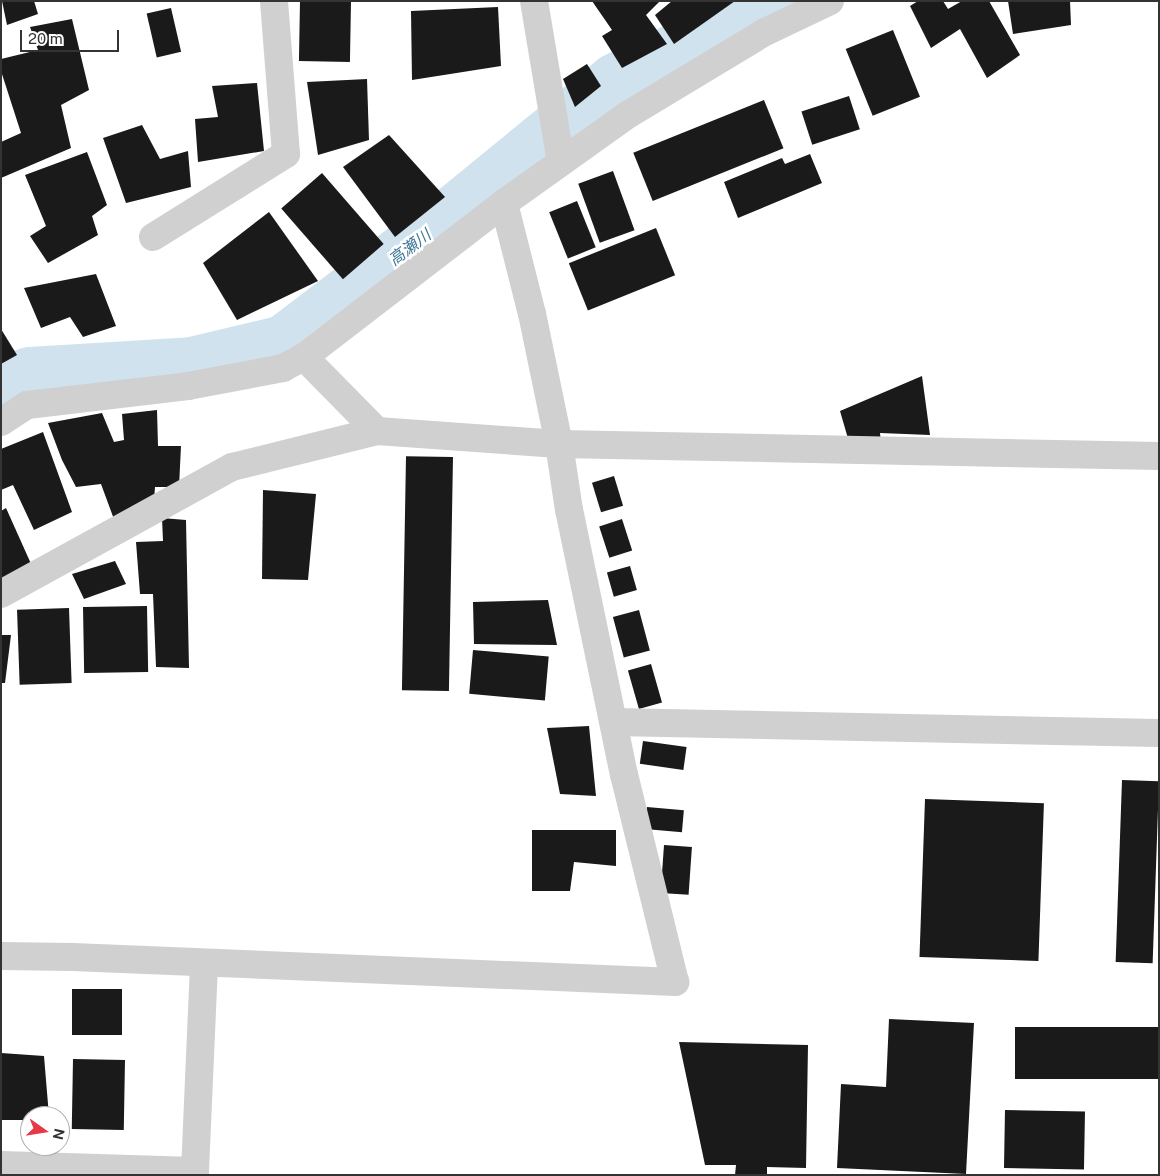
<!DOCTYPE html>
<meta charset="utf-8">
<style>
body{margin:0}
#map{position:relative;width:1160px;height:1176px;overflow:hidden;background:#fff;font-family:"Public Sans","Noto Sans JP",sans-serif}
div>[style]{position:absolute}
.river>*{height:59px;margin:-29.5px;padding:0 29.5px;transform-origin:29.5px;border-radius:29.5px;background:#cfe2ee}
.building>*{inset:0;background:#1a1a1a;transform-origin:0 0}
.minor>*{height:28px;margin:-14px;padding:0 14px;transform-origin:14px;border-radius:14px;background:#d0d0d0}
span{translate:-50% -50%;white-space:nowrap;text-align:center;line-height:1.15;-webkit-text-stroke:5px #fff;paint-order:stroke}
.water-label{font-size:16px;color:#3f7597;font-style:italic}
.frame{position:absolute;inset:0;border:2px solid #333;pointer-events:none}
.north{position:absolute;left:20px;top:1106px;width:50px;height:50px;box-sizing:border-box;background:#fff;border:1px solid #adadad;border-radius:50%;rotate:103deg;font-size:14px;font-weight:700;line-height:20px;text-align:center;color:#333}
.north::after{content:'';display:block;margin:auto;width:18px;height:22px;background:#e63946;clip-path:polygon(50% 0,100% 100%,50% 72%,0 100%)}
.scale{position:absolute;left:20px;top:30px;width:99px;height:22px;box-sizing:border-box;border:2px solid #333;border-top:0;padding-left:6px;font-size:15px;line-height:18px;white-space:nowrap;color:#333;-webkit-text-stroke:4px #fff;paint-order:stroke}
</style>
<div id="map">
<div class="river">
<div style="left:1px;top:386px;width:31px;rotate:-19deg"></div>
<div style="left:30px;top:376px;width:162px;rotate:-3.5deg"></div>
<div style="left:192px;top:366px;width:95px;rotate:-13.4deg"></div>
<div style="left:284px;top:344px;width:205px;rotate:-37.3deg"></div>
<div style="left:447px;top:220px;width:218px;rotate:-39.2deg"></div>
<div style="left:616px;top:82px;width:181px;rotate:-26.6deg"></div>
</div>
<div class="building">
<div style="clip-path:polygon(2px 1px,34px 1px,38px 14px,7px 25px)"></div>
<div style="left:300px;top:1px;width:51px;height:60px;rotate:1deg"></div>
<div style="clip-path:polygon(592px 1px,660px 1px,646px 15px,667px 44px,622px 68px,602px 36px,612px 30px)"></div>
<div style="clip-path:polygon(672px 1px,735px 1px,674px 44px,655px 15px)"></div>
<div style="clip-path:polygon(918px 1px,943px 1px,948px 9px,962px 1px,989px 1px,1020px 55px,987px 78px,960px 29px,931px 48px,910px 6px)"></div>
<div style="clip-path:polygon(1008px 1px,1070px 1px,1071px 25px,1013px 34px)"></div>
<div style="clip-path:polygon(498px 7px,501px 66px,412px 80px,411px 11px)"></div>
<div style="left:171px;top:8px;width:45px;height:25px;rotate:77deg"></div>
<div style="clip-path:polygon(72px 19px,89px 90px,61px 105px,71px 148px,1px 178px,1px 142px,21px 133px,1px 71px,1px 59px,38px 50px,30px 27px)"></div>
<div style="left:893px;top:30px;width:72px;height:51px;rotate:68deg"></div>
<div style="clip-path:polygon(587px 64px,601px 86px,575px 107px,563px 79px)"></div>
<div style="clip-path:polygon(367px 79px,369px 140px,318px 155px,307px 82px)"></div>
<div style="clip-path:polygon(257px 83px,264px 151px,198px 162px,195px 119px,218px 117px,212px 86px)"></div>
<div style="left:849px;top:96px;width:35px;height:50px;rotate:72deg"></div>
<div style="left:764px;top:100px;width:52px;height:141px;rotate:68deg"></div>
<div style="clip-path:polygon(142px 125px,160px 159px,188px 151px,191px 187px,126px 203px,103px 138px)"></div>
<div style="clip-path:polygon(389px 135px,445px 197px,395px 237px,343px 167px)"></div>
<div style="clip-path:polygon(87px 152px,107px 205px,92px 216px,98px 235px,48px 263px,30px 236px,46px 226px,25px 175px)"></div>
<div style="clip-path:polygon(810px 154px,822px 183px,738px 218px,724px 182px,782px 158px,785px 164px)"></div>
<div style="left:613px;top:171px;width:63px;height:37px;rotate:70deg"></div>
<div style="left:322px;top:173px;width:94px;height:54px;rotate:49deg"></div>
<div style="left:577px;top:201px;width:50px;height:30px;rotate:68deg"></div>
<div style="clip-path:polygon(269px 212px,318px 281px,237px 320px,203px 263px)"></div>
<div style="left:656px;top:228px;width:51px;height:94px;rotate:68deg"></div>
<div style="clip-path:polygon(96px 274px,116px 326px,83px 337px,70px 317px,41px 328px,24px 288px)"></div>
<div style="clip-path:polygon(1px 329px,17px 355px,1px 364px)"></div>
<div style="clip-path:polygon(922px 376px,930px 435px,880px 433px,881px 442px,849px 442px,840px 411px)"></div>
<div style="clip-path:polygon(157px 410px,158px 446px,181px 446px,179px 487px,155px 487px,154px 501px,115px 522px,101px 484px,76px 487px,62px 460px,48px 423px,102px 413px,114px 442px,124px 440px,122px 414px)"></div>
<div style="clip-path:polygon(43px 432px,72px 512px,34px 530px,13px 485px,1px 490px,1px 449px)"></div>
<div style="left:453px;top:457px;width:234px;height:47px;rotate:91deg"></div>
<div style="left:614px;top:476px;width:31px;height:23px;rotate:73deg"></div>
<div style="clip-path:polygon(263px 490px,316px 494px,308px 580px,262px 579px)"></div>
<div style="clip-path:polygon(6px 508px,32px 566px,1px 581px,1px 511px)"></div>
<div style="clip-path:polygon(162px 518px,186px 520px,189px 668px,156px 667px,153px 594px,140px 594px,136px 542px,163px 541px)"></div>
<div style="left:622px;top:519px;width:33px;height:24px;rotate:72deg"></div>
<div style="clip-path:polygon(115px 561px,126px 584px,84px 599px,72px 574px)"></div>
<div style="left:630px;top:566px;width:25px;height:24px;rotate:74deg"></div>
<div style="clip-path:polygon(548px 600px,557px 645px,474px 644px,473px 602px)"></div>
<div style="left:147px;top:606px;width:66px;height:64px;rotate:89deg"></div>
<div style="left:69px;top:608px;width:75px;height:52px;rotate:88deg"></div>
<div style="left:639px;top:610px;width:42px;height:27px;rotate:75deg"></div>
<div style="clip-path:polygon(1px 635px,11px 635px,5px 683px,1px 683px)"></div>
<div style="left:473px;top:650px;width:76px;height:44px;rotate:5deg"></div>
<div style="left:651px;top:664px;width:40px;height:24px;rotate:74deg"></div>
<div style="clip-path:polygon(589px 726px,596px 796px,560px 794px,547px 728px)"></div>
<div style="left:643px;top:741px;width:44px;height:23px;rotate:8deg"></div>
<div style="left:1122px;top:780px;width:37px;height:182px;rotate:2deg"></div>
<div style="left:925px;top:799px;width:119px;height:158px;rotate:2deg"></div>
<div style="left:647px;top:807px;width:37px;height:22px;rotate:5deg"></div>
<div style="clip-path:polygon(532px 830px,616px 830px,616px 866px,574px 862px,570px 891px,532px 891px)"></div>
<div style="left:664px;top:845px;width:28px;height:48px;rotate:4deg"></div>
<div style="left:72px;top:989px;width:50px;height:46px"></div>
<div style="clip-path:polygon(889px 1019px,974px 1023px,966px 1174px,837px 1168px,841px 1084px,886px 1087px)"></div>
<div style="left:1015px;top:1027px;width:143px;height:52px"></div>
<div style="clip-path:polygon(679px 1042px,808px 1045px,806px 1168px,767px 1167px,767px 1175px,735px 1175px,736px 1165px,705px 1165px)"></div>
<div style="clip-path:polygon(1px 1053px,44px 1056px,49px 1116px,30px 1116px,30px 1120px,1px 1120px)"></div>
<div style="left:73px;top:1059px;width:52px;height:70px;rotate:1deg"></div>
<div style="left:1005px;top:1110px;width:80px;height:58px;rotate:1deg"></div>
</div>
<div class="minor">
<div style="left:534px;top:1px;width:163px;rotate:80.5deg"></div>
<div style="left:153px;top:237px;width:157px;rotate:-32deg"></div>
<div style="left:286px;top:154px;width:153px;rotate:-94.5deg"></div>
<div style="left:304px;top:357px;width:104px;rotate:45.4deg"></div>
<div style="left:1px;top:422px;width:31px;rotate:-33deg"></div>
<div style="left:27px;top:405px;width:162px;rotate:-6.7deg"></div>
<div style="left:188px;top:386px;width:97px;rotate:-10.7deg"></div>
<div style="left:283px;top:368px;width:24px;rotate:-28deg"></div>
<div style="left:304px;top:357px;width:252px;rotate:-37.6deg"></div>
<div style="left:504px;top:203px;width:153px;rotate:-35.5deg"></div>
<div style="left:629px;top:114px;width:159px;rotate:-31.1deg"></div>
<div style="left:765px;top:32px;width:72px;rotate:-25.5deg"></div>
<div style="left:1px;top:594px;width:264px;rotate:-28.8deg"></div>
<div style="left:232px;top:467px;width:149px;rotate:-13.9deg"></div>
<div style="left:377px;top:431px;width:182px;rotate:4.1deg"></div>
<div style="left:559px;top:444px;width:600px;rotate:1.15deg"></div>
<div style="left:614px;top:722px;width:545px;rotate:1.16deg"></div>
<div style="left:1px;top:956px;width:72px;rotate:0.8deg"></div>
<div style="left:73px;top:957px;width:603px;rotate:2.38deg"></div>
<div style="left:675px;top:982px;width:213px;rotate:-103.8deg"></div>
<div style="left:624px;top:775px;width:271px;rotate:-101.7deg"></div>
<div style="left:569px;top:510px;width:67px;rotate:-98.6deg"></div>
<div style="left:559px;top:444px;width:133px;rotate:-101.7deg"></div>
<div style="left:532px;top:314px;width:114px;rotate:-104.2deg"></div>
<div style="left:1px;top:1165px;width:194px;rotate:1.8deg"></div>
<div style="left:195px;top:1171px;width:208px;rotate:-87.5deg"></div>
</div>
<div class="water-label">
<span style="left:410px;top:248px;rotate:-37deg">高瀬川</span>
</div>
<div class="frame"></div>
<div class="north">N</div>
<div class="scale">20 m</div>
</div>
